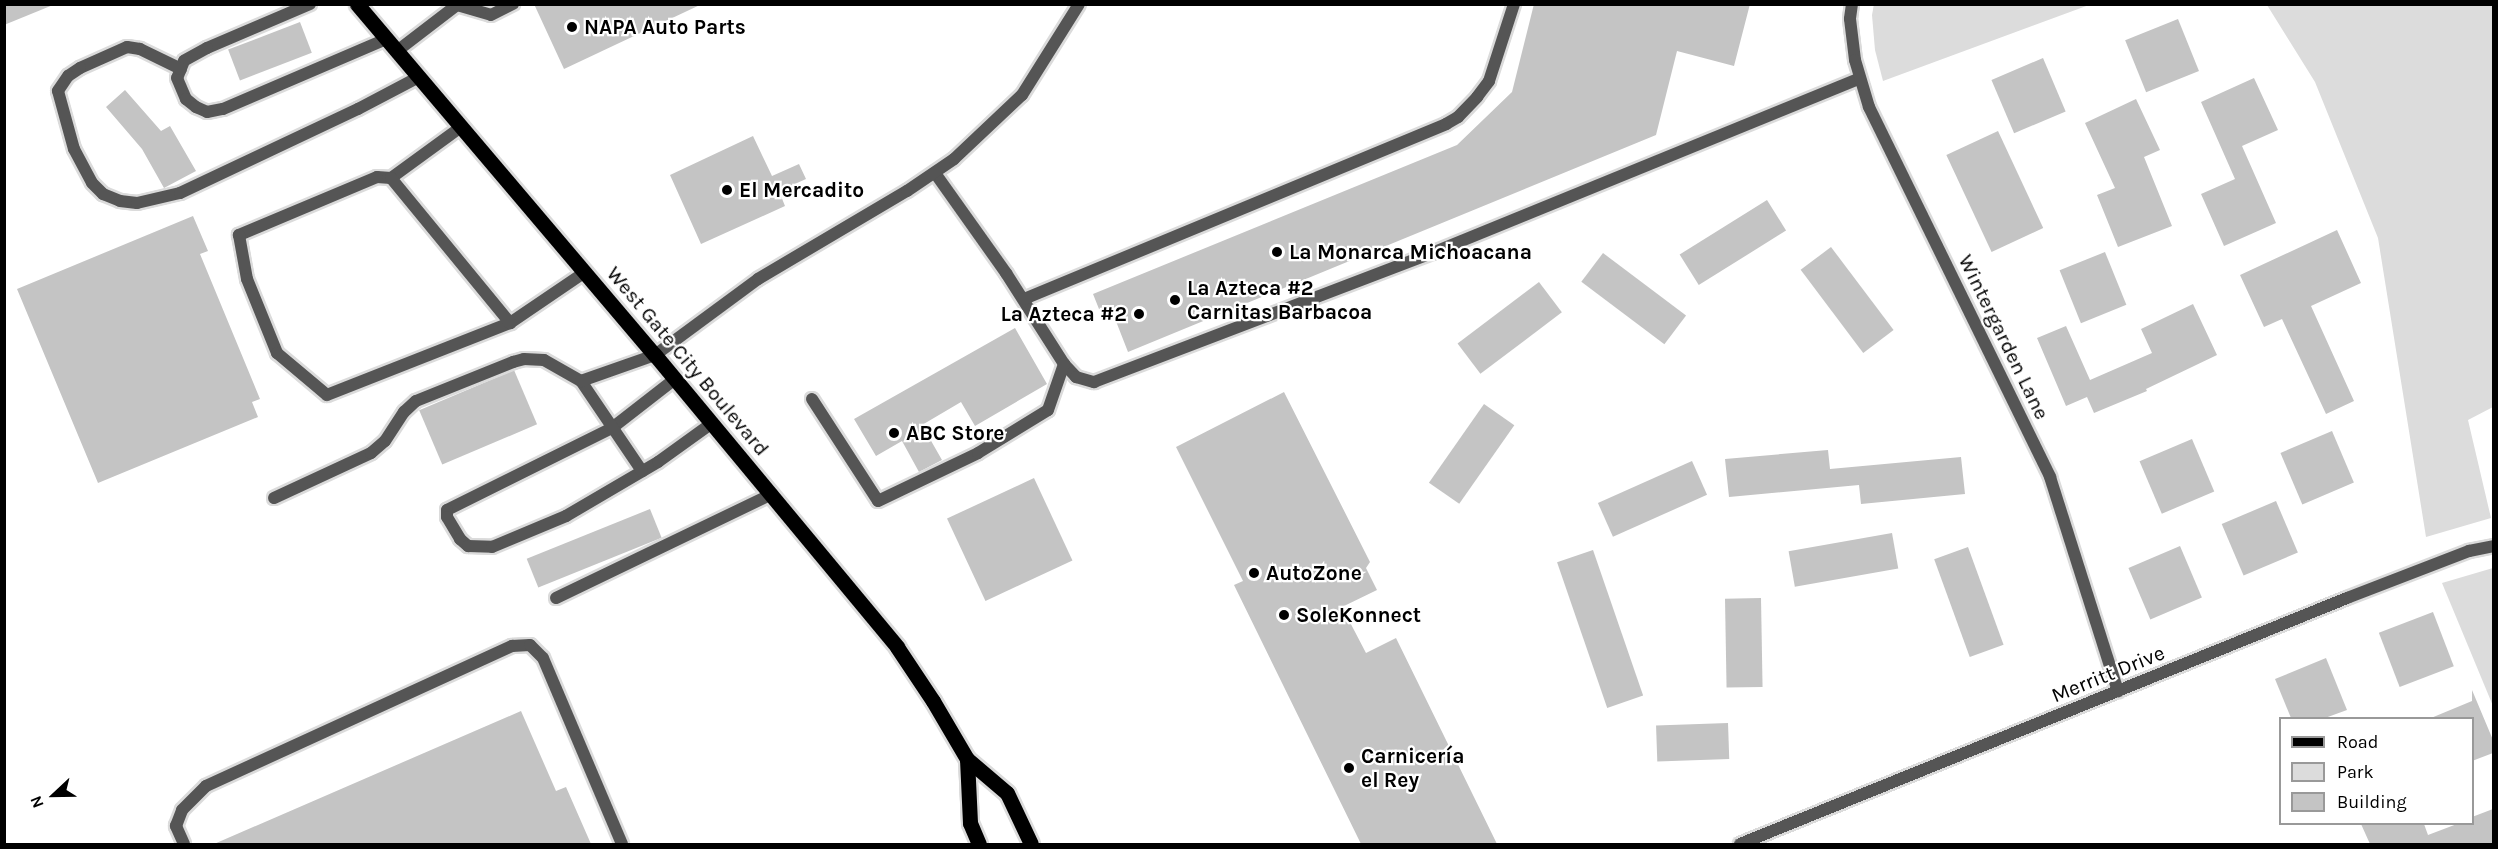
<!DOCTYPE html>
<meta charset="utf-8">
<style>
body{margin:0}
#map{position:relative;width:2498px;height:849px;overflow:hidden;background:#fff;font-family:Karla,sans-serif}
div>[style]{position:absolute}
.green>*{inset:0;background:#dcdcdc}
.building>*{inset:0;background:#c4c4c4;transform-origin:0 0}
.roads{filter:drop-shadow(2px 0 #dbdbdb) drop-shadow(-2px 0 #dbdbdb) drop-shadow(0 2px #dbdbdb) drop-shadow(0 -2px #dbdbdb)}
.service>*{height:12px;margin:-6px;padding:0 6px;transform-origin:6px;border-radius:6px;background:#555}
.tertiary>*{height:12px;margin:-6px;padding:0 6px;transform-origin:6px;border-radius:6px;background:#555}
.primary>*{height:15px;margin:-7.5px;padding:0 7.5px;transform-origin:7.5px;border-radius:7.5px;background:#000}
.dots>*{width:16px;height:16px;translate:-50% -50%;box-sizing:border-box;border:3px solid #fff;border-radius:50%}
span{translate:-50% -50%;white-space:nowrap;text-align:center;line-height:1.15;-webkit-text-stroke:4.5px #fff;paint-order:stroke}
.poi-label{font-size:21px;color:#000;font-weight:700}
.left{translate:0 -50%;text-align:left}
.right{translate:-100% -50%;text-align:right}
.street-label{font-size:21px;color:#000}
.frame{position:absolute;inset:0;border:6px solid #000;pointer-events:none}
.legend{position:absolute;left:2279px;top:717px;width:195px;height:108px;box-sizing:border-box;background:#fff;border:2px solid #999;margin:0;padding:8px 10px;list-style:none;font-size:18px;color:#000}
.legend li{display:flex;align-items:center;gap:12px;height:30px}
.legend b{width:30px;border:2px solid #999}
.north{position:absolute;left:24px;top:765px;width:60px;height:60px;-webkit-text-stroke:4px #fff;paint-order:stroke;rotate:248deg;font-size:16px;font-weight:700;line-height:24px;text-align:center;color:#000}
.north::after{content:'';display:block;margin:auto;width:21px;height:27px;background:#000;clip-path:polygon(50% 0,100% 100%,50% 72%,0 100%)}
</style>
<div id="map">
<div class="green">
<div style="clip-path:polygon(1874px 4px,2089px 4px,2089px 5px,1883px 81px,1875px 50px,1872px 15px)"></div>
<div style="clip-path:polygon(2267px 5px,2493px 5px,2493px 407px,2468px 420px,2491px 518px,2426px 537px,2378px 238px,2315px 82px)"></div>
<div style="clip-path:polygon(2493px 568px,2494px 568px,2493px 706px,2442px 583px)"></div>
</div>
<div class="building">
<div style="clip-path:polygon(4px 4px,52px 4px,53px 5px,4px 25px)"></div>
<div style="clip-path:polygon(534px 4px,702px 4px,564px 69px)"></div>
<div style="clip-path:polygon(1534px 4px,1750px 4px,1734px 66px,1677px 51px,1656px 135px,1128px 352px,1112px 311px,1099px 309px,1093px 294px,1457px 145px,1512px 92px)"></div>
<div style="left:2178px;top:19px;width:56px;height:57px;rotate:68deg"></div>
<div style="left:300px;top:22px;width:33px;height:77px;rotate:69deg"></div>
<div style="left:2043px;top:58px;width:58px;height:56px;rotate:67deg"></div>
<div style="clip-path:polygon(2254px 78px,2278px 130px,2242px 146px,2276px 223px,2224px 246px,2201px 194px,2235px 179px,2201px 102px)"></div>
<div style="clip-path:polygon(125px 90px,161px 131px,170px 126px,196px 171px,164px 188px,142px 149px,106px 107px)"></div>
<div style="clip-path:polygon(2136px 99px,2160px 150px,2144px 157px,2172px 226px,2118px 247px,2097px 195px,2115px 188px,2085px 123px)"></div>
<div style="left:1998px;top:131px;width:107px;height:57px;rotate:65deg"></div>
<div style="clip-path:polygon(753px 136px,772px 176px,799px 164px,806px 179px,779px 191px,785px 206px,701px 244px,670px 175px)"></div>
<div style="left:1767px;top:200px;width:36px;height:103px;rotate:58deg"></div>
<div style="clip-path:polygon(193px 216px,208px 251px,200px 254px,260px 399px,252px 402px,258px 417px,98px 483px,17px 289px)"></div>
<div style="clip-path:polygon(2337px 230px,2361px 283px,2311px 306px,2354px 401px,2326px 414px,2282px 319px,2264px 327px,2240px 275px)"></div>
<div style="left:1831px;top:247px;width:104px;height:38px;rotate:53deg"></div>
<div style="left:2105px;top:252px;width:57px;height:49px;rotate:68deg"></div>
<div style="left:1603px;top:253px;width:104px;height:36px;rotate:37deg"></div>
<div style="left:1539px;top:282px;width:38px;height:102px;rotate:53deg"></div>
<div style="clip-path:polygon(2193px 304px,2217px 355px,2146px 389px,2147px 391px,2094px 413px,2087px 397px,2066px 406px,2037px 338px,2066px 326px,2090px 380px,2152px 353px,2141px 329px)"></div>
<div style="clip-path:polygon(1015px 328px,1047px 384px,975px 426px,961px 402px,922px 425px,942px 460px,919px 472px,902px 441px,876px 456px,854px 419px)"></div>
<div style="left:514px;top:370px;width:59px;height:103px;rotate:67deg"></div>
<div style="clip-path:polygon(1284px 392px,1370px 562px,1366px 568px,1377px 590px,1342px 607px,1366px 653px,1396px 638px,1497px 844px,1361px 844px,1234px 585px,1243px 581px,1176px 447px)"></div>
<div style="left:1484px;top:404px;width:37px;height:96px;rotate:35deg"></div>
<div style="left:2332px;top:431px;width:56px;height:56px;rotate:67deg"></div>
<div style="left:2192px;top:439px;width:57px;height:57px;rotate:67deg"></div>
<div style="clip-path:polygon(1828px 450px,1830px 469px,1961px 457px,1965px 494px,1861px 504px,1859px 485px,1729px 497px,1725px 459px)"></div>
<div style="left:1692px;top:461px;width:37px;height:103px;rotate:66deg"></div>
<div style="left:1034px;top:478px;width:91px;height:96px;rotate:65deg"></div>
<div style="left:2276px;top:501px;width:56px;height:59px;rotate:67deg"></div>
<div style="left:650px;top:509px;width:31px;height:133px;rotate:68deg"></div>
<div style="left:1892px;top:533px;width:36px;height:105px;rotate:80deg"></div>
<div style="left:2180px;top:546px;width:56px;height:56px;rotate:67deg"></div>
<div style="left:1968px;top:547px;width:104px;height:36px;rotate:70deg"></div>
<div style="left:1593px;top:550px;width:154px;height:38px;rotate:71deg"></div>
<div style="left:1761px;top:598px;width:89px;height:36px;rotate:89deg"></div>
<div style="left:2433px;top:612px;width:58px;height:58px;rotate:69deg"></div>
<div style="clip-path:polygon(2326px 658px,2347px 710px,2325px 718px,2291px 718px,2275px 679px)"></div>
<div style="clip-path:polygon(2472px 690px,2493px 740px,2493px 753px,2472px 761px,2472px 718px,2431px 718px,2472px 701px)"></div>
<div style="clip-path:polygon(521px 711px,556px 791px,566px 787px,591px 844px,214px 844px)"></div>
<div style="left:1728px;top:723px;width:36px;height:72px;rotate:88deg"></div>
<div style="clip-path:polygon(2493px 809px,2493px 844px,2370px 844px,2361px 824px,2424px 824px,2428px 835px,2457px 824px,2472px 824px,2472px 817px)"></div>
</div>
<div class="roads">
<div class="service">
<div style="left:310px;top:4px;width:112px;rotate:156.9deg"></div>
<div style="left:207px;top:48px;width:26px;rotate:151deg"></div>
<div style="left:184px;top:61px;width:18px;rotate:112deg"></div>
<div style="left:177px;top:78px;width:23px;rotate:67deg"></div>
<div style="left:186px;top:99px;width:13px;rotate:39deg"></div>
<div style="left:196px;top:107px;width:12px;rotate:24deg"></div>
<div style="left:207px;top:112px;width:16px;rotate:-11deg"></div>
<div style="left:223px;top:109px;width:177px;rotate:-23.2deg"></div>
<div style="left:397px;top:51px;width:76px;rotate:-37.5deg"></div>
<div style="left:457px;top:5px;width:35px;rotate:16deg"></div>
<div style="left:491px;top:15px;width:25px;rotate:-27deg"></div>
<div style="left:181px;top:69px;width:46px;rotate:-154deg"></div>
<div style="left:140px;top:49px;width:13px;rotate:-171deg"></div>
<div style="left:127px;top:47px;width:51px;rotate:155.9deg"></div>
<div style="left:80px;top:68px;width:14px;rotate:146deg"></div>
<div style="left:68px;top:76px;width:18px;rotate:124deg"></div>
<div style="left:58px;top:91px;width:60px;rotate:74.6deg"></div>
<div style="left:74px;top:149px;width:38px;rotate:62deg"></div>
<div style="left:92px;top:183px;width:16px;rotate:45deg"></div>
<div style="left:103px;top:194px;width:18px;rotate:22deg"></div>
<div style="left:120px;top:201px;width:17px;rotate:7deg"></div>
<div style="left:137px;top:203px;width:44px;rotate:-13.1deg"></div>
<div style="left:180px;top:193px;width:197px;rotate:-25.3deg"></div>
<div style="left:358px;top:109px;width:69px;rotate:-27.7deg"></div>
<div style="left:461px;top:127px;width:87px;rotate:143.9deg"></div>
<div style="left:391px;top:178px;width:14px;rotate:-176deg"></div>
<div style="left:377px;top:177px;width:150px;rotate:157.2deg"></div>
<div style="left:239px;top:235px;width:45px;rotate:79.7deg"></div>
<div style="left:247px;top:279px;width:80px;rotate:67.9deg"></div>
<div style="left:277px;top:353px;width:65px;rotate:40deg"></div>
<div style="left:327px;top:395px;width:197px;rotate:-21.5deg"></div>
<div style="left:510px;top:323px;width:91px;rotate:-34.2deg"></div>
<div style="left:935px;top:173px;width:123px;rotate:54.6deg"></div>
<div style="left:1006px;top:273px;width:108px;rotate:57.5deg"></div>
<div style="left:1064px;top:364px;width:18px;rotate:47deg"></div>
<div style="left:1076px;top:377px;width:19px;rotate:16deg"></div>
<div style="left:1094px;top:382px;width:362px;rotate:-20.9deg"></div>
<div style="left:1432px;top:253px;width:462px;rotate:-22.2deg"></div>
<div style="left:391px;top:178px;width:188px;rotate:50.6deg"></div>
<div style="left:1024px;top:299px;width:457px;rotate:-22.5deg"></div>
<div style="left:1446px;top:124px;width:14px;rotate:-30deg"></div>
<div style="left:1458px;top:117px;width:28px;rotate:-46deg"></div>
<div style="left:1477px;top:97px;width:20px;rotate:-53deg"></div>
<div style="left:1489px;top:81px;width:81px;rotate:-72deg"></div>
<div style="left:675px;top:379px;width:80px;rotate:142.1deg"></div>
<div style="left:612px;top:428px;width:184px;rotate:153.6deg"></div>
<div style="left:447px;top:510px;width:7px;rotate:90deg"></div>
<div style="left:447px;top:517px;width:26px;rotate:59deg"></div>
<div style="left:460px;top:539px;width:11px;rotate:41deg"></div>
<div style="left:468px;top:546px;width:24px;rotate:2deg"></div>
<div style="left:492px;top:547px;width:80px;rotate:-22.7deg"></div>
<div style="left:566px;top:516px;width:107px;rotate:-30.4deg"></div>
<div style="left:658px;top:462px;width:67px;rotate:-35.8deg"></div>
<div style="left:581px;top:381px;width:109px;rotate:55.9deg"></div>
<div style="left:812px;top:399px;width:121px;rotate:57.1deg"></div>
<div style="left:878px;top:501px;width:111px;rotate:-25.6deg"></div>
<div style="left:978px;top:453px;width:82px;rotate:-31.6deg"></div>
<div style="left:1048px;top:410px;width:49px;rotate:-70.8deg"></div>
<div style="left:274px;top:498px;width:107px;rotate:-24.9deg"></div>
<div style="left:371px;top:453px;width:18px;rotate:-41deg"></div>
<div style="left:385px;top:441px;width:35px;rotate:-57deg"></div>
<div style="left:404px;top:412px;width:16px;rotate:-43deg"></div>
<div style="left:416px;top:401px;width:105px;rotate:-21.9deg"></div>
<div style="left:513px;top:362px;width:11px;rotate:-15deg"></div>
<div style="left:524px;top:359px;width:20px;rotate:3deg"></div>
<div style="left:544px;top:360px;width:43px;rotate:29.6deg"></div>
<div style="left:581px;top:381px;width:78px;rotate:-19.4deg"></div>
<div style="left:556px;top:598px;width:240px;rotate:-25.7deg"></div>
<div style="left:184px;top:844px;width:20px;rotate:-114deg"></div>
<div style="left:176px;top:826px;width:17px;rotate:-69deg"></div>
<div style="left:182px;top:810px;width:34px;rotate:-45deg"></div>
<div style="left:206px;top:786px;width:337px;rotate:-24.6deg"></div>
<div style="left:512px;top:646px;width:18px;rotate:-3deg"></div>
<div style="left:530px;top:645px;width:18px;rotate:45deg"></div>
<div style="left:543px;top:658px;width:202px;rotate:67deg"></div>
</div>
<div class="tertiary">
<div style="left:1852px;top:4px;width:15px;rotate:98deg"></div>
<div style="left:1850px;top:19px;width:41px;rotate:83deg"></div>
<div style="left:1855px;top:60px;width:49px;rotate:73.4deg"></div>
<div style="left:1869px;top:107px;width:412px;rotate:63.9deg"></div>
<div style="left:2050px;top:477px;width:225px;rotate:72.4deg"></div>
<div style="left:655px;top:355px;width:128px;rotate:-36.4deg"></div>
<div style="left:758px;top:279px;width:173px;rotate:-30.6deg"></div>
<div style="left:907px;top:191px;width:57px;rotate:-34.2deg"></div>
<div style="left:954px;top:159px;width:93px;rotate:-43.3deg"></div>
<div style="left:1022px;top:95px;width:107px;rotate:-57.9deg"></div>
<div style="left:1740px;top:844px;width:655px;rotate:-22.06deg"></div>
<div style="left:2347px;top:598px;width:131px;rotate:-21.1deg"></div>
<div style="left:2469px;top:551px;width:25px;rotate:-11deg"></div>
</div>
<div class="primary">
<div style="left:357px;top:4px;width:460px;rotate:49.7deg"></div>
<div style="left:655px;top:355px;width:379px;rotate:50.3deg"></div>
<div style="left:897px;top:647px;width:65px;rotate:56.3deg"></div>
<div style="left:933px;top:701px;width:67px;rotate:59.6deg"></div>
<div style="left:967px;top:759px;width:52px;rotate:40.4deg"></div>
<div style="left:1007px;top:793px;width:56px;rotate:64.8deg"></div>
<div style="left:967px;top:759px;width:64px;rotate:87.3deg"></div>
<div style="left:970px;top:823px;width:23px;rotate:67deg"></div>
</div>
</div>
<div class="dots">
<div style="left:572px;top:27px;background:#000"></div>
<div style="left:727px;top:190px;background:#000"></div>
<div style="left:1277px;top:252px;background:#000"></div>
<div style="left:1175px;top:300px;background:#000"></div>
<div style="left:1139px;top:314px;background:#000"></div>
<div style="left:894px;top:433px;background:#000"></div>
<div style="left:1254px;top:573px;background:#000"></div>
<div style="left:1284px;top:615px;background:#000"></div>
<div style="left:1349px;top:768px;background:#000"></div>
</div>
<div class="poi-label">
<span class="left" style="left:584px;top:27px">NAPA Auto Parts</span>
<span class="left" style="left:739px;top:190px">El Mercadito</span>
<span class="left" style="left:1289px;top:252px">La Monarca Michoacana</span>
<span class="left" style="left:1187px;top:300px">La Azteca #2<br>Carnitas Barbacoa</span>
<span class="right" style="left:1127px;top:314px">La Azteca #2</span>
<span class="left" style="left:906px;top:433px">ABC Store</span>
<span class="left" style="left:1266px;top:573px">AutoZone</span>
<span class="left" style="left:1296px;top:615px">SoleKonnect</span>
<span class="left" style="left:1361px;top:768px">Carnicería<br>el Rey</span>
</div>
<div class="street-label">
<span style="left:2004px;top:337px;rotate:64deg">Wintergarden Lane</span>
<span style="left:688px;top:361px;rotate:50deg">West Gate City Boulevard</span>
<span style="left:2108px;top:674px;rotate:-22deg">Merritt Drive</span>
</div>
<div class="frame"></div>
<ul class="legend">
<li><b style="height:8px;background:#000"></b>Road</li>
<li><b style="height:16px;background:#dcdcdc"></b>Park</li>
<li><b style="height:16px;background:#c4c4c4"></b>Building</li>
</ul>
<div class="north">N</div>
</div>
